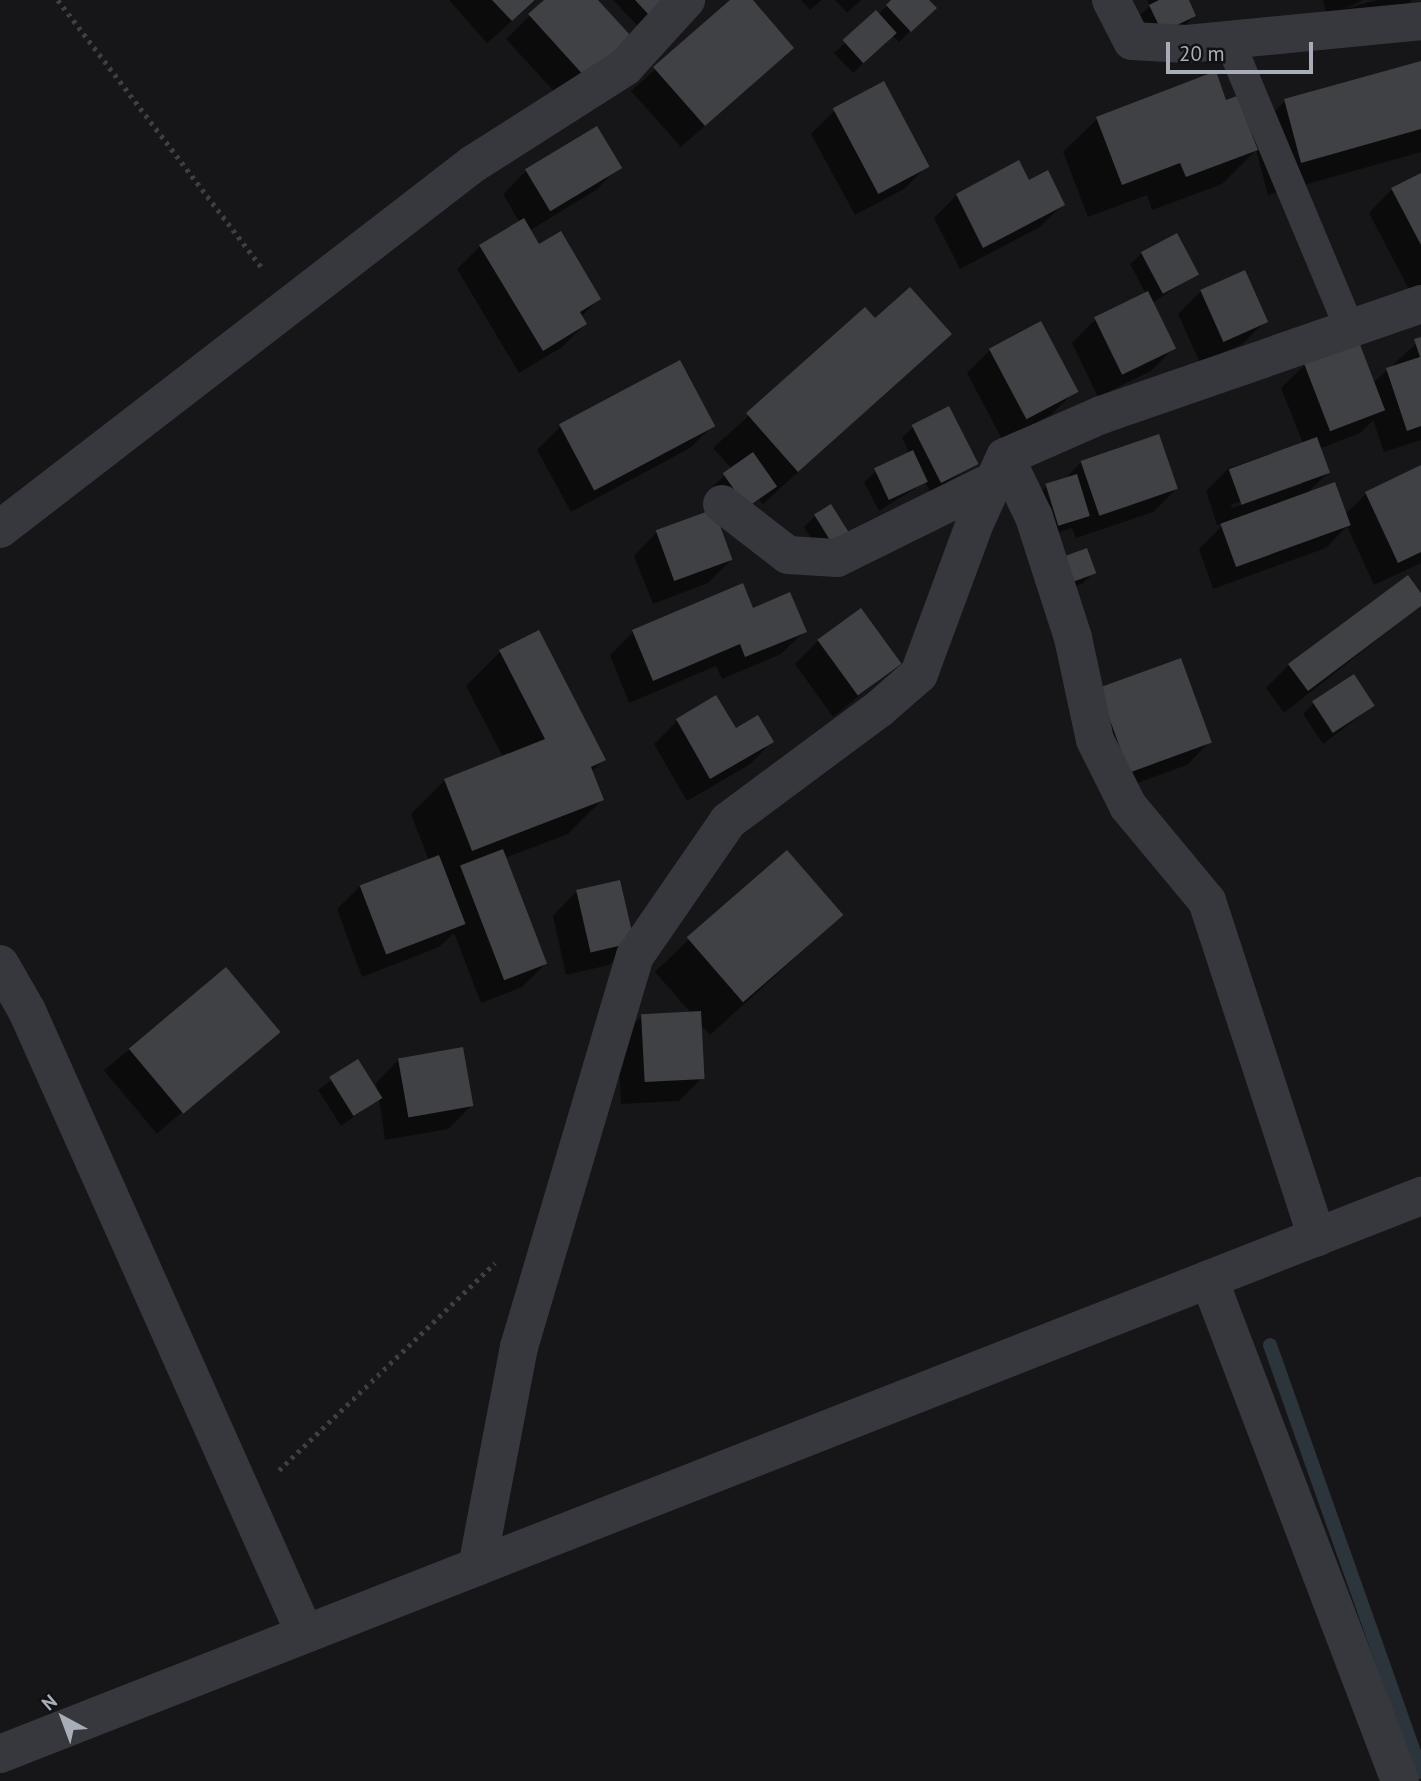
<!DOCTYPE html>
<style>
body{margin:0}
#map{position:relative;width:1421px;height:1781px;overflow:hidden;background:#161618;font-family:"PT Sans",sans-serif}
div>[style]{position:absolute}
.shadow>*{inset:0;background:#0007;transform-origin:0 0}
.stream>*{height:14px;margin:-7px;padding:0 7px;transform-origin:7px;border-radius:7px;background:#2c353c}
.building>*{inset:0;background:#404145;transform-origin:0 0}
.path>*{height:4.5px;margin-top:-2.25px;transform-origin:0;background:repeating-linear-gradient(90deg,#3d3f44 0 3.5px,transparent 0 8.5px)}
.lane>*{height:30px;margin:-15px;padding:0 15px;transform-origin:15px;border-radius:15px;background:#37383d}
.street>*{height:38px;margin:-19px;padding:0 19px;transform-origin:19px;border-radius:19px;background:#37383d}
span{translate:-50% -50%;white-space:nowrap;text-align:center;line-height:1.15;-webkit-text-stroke:6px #111113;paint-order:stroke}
.north{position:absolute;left:28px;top:1683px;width:70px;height:70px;-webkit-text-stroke:5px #111113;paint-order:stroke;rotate:319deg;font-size:19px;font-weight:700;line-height:28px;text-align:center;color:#a8adb8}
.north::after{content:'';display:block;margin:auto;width:24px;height:32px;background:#a8adb8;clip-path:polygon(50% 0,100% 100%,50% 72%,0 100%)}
.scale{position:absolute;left:1166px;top:42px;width:147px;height:32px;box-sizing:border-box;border:4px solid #a8adb8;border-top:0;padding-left:9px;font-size:21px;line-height:24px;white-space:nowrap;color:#a8adb8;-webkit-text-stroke:5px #111113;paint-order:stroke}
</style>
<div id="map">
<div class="shadow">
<div style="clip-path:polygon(449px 0,536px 0,487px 43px)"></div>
<div style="clip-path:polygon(546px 0,596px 0,629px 36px,562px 100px,506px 39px)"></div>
<div style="clip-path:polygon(613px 0,665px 0,637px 25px)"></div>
<div style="clip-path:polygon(733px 0,751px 0,792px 48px,681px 147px,631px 91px)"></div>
<div style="clip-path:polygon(801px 0,822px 0,810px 10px)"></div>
<div style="clip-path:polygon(835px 0,861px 0,847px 13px)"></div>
<div style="clip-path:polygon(894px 0,927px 0,934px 8px,899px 42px,892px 35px,853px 73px,834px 53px)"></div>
<div style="clip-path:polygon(1147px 0,1187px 0,1194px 16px,1183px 27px,1150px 42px,1138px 17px,1150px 6px)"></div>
<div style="clip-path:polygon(1323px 0,1363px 0,1344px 9px,1377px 0,1412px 0,1406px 7px,1329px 27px)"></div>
<div style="clip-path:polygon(1421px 63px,1421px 152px,1268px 195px,1256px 150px,1222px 184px,1152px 210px,1147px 195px,1088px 217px,1063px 152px,1097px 119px,1225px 102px,1251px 136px,1285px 101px)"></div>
<div style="clip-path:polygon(834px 111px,927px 166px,904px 189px,855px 215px,811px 134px)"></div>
<div style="clip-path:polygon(619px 167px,596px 190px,529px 231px,538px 246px,599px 298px,581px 317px,585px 324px,562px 347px,519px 373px,457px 269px,480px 246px,520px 223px,503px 194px,526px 171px)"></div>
<div style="clip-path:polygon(1421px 175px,1421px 293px,1413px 297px,1369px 213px,1392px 189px)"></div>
<div style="clip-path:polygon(1028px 182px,1063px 204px,1040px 227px,960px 269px,934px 218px,957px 195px)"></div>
<div style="clip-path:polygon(1142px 253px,1196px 274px,1152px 303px,1174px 348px,1151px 371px,1098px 397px,1072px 343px,1095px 320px,1146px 294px,1130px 264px)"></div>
<div style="clip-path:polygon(1201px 291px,1266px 321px,1242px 344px,1200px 363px,1178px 314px)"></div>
<div style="clip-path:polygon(865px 310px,875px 320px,950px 334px,763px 504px,759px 500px,734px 517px,713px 486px,732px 469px,713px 448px)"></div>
<div style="clip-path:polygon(evenodd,1421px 339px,1421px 440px,1384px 452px,1373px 420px,1360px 433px,1319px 449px,1328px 473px,1305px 495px,1345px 514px,1366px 494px,1421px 467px,1421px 563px,1374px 585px,1347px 526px,1326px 548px,1213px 589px,1199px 549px,1225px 523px,1217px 525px,1206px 491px,1229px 468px,1303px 443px,1281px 388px,1305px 365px,1373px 383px,1421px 339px,1302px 480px,1302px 484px,1232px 508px,1231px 505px,1302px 480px)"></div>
<div style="clip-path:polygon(990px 350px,1075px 391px,1052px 414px,1003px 441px,967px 373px)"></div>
<div style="clip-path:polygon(948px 409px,976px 463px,931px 493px,925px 482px,879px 511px,864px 482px,876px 471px,910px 454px,902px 438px,913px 427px)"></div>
<div style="clip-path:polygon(713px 425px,690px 448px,571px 512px,537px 450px,560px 427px)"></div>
<div style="clip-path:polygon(1081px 462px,1176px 489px,1153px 512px,1076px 538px,1072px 528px,1047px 536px,1035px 497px,1047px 486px,1063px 481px)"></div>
<div style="clip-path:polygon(815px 516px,847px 533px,820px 553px,804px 527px)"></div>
<div style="clip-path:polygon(657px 532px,731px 560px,708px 583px,653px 604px,634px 556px)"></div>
<div style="clip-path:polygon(1052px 570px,1094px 572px,1082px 584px,1061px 592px)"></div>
<div style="clip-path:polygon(1407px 577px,1421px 595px,1421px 605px,1284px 713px,1266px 688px,1289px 665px)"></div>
<div style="clip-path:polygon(752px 610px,805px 631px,781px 654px,722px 679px,716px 666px,629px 703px,610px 655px,633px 632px)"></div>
<div style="clip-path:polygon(818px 641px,899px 664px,833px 717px,795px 664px)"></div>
<div style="clip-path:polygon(500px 652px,604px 759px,591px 772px,602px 800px,568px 834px,505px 858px,545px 964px,522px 987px,481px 1003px,454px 933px,439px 947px,362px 977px,337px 909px,360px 886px,429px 861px,411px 814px,445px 780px,503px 757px,466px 686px)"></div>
<div style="clip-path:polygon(1100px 690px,1210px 741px,1187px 765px,1107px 794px)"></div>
<div style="clip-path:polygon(716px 697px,735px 730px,772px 742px,749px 765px,687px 801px,654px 744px,677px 721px)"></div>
<div style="clip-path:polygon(1314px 703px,1373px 706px,1323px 744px,1303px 714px)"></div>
<div style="clip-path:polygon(576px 892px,632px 942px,609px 965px,566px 975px,553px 916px)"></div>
<div style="clip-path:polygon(842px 915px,710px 1035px,699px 1023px,702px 1078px,679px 1101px,621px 1104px,618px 1039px,642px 1016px,691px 1013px,655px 972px,689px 939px)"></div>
<div style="left:225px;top:969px;width:82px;height:158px;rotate:50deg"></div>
<div style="clip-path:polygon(399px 1059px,471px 1106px,448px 1129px,385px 1140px,379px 1099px,341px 1126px,318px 1090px,357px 1061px,378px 1094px,376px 1083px)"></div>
</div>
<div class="stream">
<div style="left:1270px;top:1345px;width:453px;rotate:70.5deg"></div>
</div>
<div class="building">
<div style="clip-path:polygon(492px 0,535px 0,512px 21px)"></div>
<div style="clip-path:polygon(544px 0,598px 0,631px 36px,586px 78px,528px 14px)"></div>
<div style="clip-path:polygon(635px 0,666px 0,649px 15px)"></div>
<div style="clip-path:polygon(730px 0,753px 0,794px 48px,705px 126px,653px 67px)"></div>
<div style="clip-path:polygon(891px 0,929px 0,937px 8px,911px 32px,886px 5px)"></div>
<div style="clip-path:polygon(1159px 0,1189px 0,1196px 16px,1162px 32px,1149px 5px)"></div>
<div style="left:876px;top:10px;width:31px;height:45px;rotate:48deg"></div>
<div style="clip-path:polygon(1421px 61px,1421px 129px,1301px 163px,1284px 99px)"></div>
<div style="clip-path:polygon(1216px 71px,1226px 100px,1237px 96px,1258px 150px,1186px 177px,1180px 163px,1122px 185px,1096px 117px)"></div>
<div style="left:884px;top:81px;width:97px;height:58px;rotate:62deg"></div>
<div style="left:597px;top:126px;width:49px;height:84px;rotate:59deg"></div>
<div style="clip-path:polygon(1019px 160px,1029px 180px,1048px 170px,1065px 205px,983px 248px,956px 194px)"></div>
<div style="clip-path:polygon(1421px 173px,1421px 245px,1391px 188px)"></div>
<div style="clip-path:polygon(524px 218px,539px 244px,561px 231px,601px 299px,580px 312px,587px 324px,543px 351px,479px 245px)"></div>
<div style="left:1177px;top:233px;width:47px;height:41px;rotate:62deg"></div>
<div style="left:1245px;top:270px;width:57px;height:49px;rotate:66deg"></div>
<div style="clip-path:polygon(910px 287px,952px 334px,798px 472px,746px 413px,865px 307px,875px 318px)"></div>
<div style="left:1148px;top:291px;width:64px;height:60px;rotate:64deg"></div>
<div style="left:1041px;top:321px;width:80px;height:59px;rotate:62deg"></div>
<div style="clip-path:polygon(1421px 337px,1421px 426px,1407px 431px,1386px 368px,1420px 357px,1414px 339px)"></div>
<div style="left:1359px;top:342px;width:73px;height:59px;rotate:69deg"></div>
<div style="left:680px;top:360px;width:75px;height:137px;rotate:62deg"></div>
<div style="left:949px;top:406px;width:65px;height:42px;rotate:63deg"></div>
<div style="left:1159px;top:434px;width:58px;height:83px;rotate:71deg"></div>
<div style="left:1317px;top:437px;width:38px;height:94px;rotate:70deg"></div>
<div style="left:913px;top:450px;width:35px;height:43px;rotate:65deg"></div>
<div style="left:753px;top:452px;width:42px;height:37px;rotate:55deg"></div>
<div style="clip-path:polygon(1421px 465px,1421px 552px,1398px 563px,1365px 492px)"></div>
<div style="left:1077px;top:474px;width:44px;height:33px;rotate:73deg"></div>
<div style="left:1335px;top:482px;width:46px;height:122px;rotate:70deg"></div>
<div style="left:831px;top:504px;width:34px;height:20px;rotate:58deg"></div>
<div style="left:714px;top:509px;width:54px;height:62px;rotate:70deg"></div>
<div style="left:1087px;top:548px;width:27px;height:26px;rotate:70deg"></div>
<div style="clip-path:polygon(1408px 575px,1421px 593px,1421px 606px,1308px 691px,1288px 664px)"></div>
<div style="clip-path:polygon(743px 583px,753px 608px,790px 592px,807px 632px,745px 657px,740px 644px,653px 681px,632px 630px)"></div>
<div style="left:861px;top:608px;width:69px;height:54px;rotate:54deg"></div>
<div style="clip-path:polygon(539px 630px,606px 760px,591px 767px,604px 800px,472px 851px,444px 779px,545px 739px,499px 650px)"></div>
<div style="left:1181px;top:658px;width:90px;height:88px;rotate:70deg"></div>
<div style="left:1354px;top:674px;width:38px;height:50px;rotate:57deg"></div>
<div style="clip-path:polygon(716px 695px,736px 728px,758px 715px,774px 742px,710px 779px,676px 719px)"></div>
<div style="left:503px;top:849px;width:123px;height:46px;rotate:69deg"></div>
<div style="left:787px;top:850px;width:86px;height:133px;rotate:49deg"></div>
<div style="left:439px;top:855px;width:74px;height:85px;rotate:69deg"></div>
<div style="left:620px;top:880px;width:64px;height:45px;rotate:77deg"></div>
<div style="left:226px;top:967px;width:85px;height:127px;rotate:50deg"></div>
<div style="left:701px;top:1011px;width:68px;height:60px;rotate:87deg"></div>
<div style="left:463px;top:1047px;width:60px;height:66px;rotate:80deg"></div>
<div style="left:358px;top:1059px;width:46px;height:34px;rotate:58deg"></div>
</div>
<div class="path">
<div style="left:58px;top:0;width:338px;rotate:52.7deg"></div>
<div style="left:279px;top:1470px;width:299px;rotate:-43.8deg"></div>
</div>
<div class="lane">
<div style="left:1229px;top:40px;width:313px;rotate:67.3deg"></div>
</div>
<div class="street">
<div style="left:1111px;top:0;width:46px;rotate:62.9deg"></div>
<div style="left:1132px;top:41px;width:55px;rotate:3.1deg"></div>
<div style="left:1187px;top:44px;width:235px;rotate:-5.6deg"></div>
<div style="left:1005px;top:457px;width:67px;rotate:64.2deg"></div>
<div style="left:1034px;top:517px;width:127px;rotate:72.1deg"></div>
<div style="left:1073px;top:638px;width:104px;rotate:77.8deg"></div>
<div style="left:1095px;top:740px;width:74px;rotate:63.4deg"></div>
<div style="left:1128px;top:806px;width:124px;rotate:50.3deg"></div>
<div style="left:1207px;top:901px;width:354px;rotate:71.9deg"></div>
<div style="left:722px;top:504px;width:83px;rotate:37.7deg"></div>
<div style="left:788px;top:555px;width:49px;rotate:3.5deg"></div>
<div style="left:837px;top:558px;width:176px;rotate:-26.3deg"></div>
<div style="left:0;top:529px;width:597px;rotate:-37.66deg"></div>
<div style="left:473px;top:164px;width:180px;rotate:-32.5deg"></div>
<div style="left:625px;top:67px;width:91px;rotate:-47.7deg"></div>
<div style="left:0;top:964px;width:54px;rotate:60.1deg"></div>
<div style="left:27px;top:1011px;width:682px;rotate:65.95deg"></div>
<div style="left:1209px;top:1279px;width:537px;rotate:69.17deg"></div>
<div style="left:477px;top:1567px;width:224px;rotate:-79.2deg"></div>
<div style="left:519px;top:1347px;width:408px;rotate:-73.5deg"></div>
<div style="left:635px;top:956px;width:164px;rotate:-55.4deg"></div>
<div style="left:728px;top:821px;width:188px;rotate:-36.6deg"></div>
<div style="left:879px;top:709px;width:53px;rotate:-41.2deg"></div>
<div style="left:919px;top:674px;width:159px;rotate:-69.7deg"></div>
<div style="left:974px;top:525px;width:75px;rotate:-65.5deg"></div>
<div style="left:1005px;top:457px;width:105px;rotate:-23.6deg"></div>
<div style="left:1101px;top:415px;width:339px;rotate:-19.1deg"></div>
<div style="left:0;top:1754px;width:1527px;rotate:-21.44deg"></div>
</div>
<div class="north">N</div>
<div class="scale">20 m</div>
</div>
